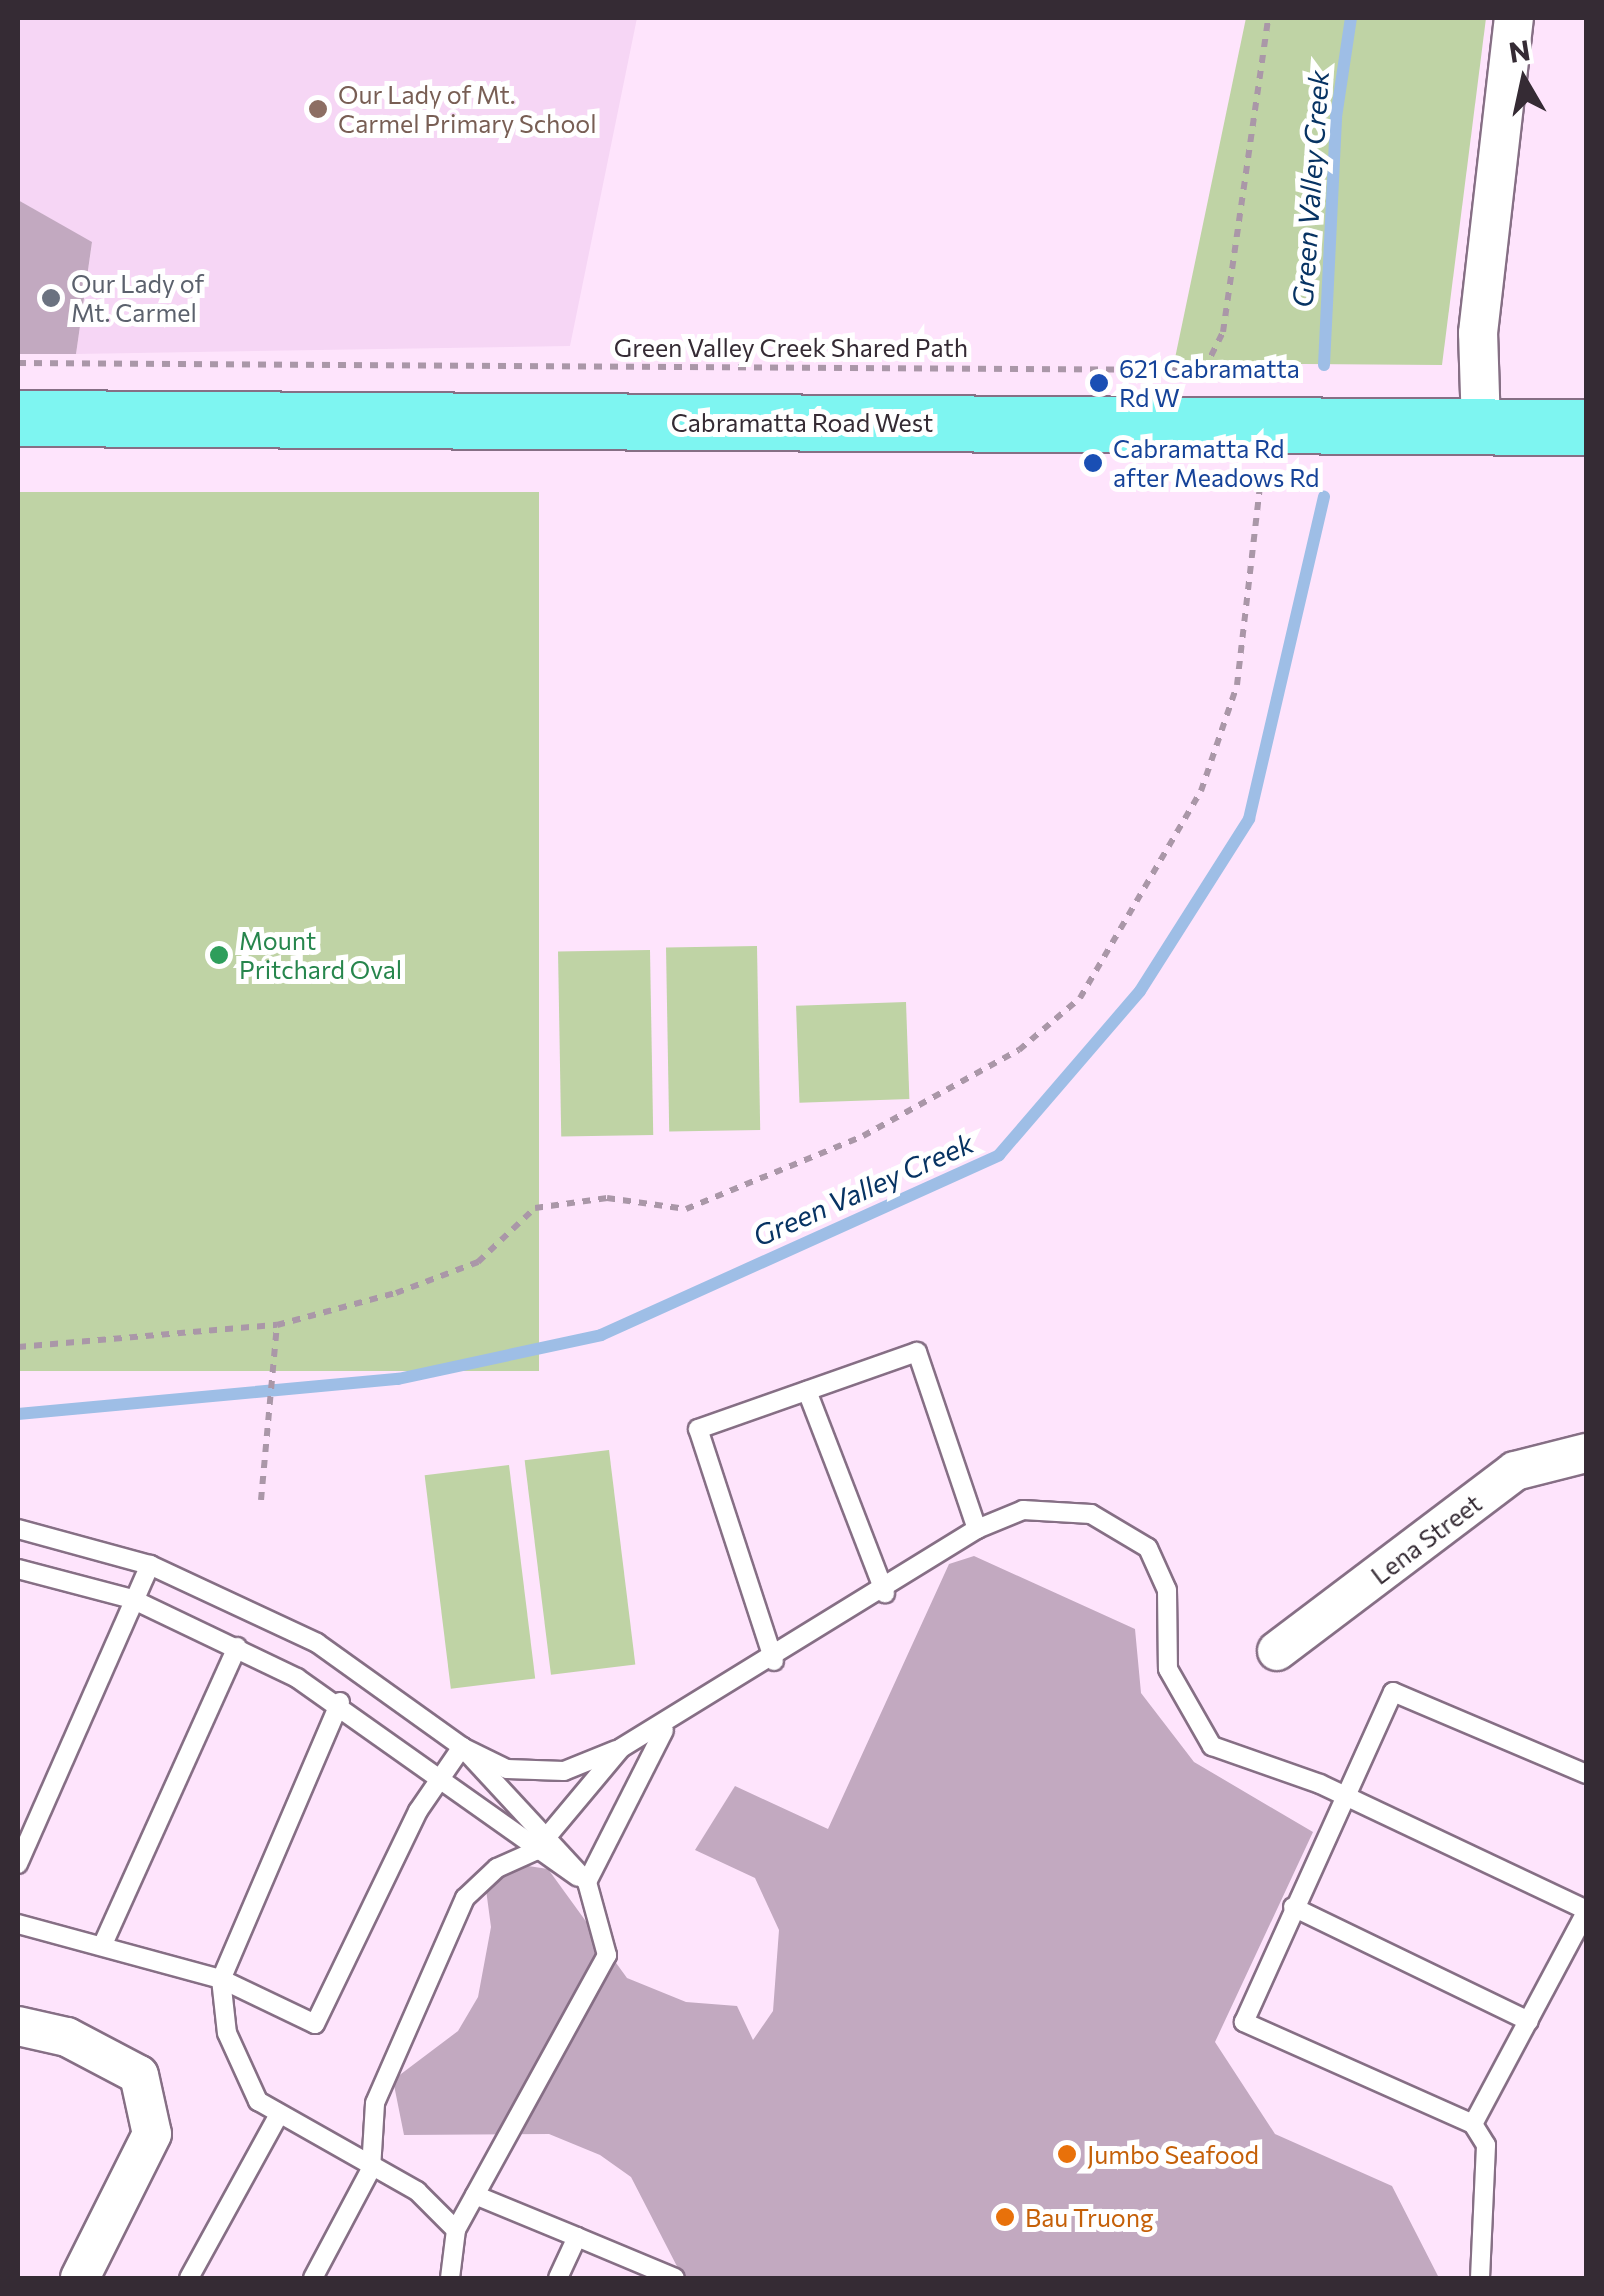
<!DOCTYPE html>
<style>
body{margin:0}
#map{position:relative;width:1604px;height:2296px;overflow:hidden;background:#fee4fc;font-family:Commissioner,sans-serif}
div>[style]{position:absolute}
.built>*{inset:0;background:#f6d6f5}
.green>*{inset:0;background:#bfd3a5;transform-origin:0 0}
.stream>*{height:12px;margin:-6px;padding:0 6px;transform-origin:6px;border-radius:6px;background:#9ebee6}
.building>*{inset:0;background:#c2a9c0}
.path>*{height:6px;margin-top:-3px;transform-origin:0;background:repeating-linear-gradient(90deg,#aa97a8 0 8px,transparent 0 16px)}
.roads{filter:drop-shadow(2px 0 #866f85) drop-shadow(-2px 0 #866f85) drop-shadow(0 2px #866f85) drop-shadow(0 -2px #866f85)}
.service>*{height:18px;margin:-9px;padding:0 9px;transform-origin:9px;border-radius:9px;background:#fff}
.minor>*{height:38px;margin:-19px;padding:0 19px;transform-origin:19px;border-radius:19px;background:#fff}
.primary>*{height:55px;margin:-27.5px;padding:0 27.5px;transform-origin:27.5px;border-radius:27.5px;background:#7ef5f1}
.dots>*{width:28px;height:28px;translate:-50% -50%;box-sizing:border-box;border:5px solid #fff;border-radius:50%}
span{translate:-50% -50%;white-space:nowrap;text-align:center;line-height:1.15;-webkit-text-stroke:10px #fff;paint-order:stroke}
.education-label{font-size:25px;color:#785e54}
.left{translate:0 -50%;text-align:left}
.worship-label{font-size:25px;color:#5b616d}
.street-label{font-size:25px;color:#352b34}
.transit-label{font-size:25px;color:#164399}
.leisure-label{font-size:25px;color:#27864d}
.food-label{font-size:25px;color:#c56008}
.water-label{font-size:28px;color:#073363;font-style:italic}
.frame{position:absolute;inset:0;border:20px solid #352b34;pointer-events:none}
.north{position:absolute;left:1474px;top:30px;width:100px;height:100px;-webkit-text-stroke:8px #fff;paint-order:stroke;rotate:351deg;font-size:28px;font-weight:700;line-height:40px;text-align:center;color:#352b34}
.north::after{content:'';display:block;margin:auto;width:35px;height:45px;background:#352b34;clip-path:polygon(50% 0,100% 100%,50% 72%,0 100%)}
</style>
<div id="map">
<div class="built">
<div style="clip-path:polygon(18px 18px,637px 18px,570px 346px,76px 354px,92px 243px,18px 200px)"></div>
</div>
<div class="green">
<div style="clip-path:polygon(1246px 18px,1486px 18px,1442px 365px,1174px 363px)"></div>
<div style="left:18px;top:492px;width:521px;height:879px"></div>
<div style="left:757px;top:946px;width:184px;height:91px;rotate:89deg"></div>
<div style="left:650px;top:950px;width:185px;height:92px;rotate:89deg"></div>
<div style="left:906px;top:1002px;width:97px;height:110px;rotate:88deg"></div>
<div style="left:609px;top:1450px;width:216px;height:85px;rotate:83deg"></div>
<div style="left:509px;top:1465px;width:215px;height:85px;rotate:83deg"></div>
</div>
<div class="stream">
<div style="left:1324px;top:365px;width:248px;rotate:-87.2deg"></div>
<div style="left:1336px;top:117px;width:100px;rotate:-81.4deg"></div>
<div style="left:18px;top:1414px;width:382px;rotate:-5.3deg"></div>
<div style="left:398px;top:1379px;width:208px;rotate:-12.2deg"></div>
<div style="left:601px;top:1335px;width:437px;rotate:-24.3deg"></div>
<div style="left:999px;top:1155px;width:216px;rotate:-49.3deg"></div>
<div style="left:1140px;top:991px;width:204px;rotate:-57.6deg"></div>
<div style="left:1249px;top:819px;width:331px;rotate:-76.9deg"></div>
</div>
<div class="building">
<div style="clip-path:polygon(18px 200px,92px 242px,76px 354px,18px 354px)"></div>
<div style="clip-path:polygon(974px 1556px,1135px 1629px,1141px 1693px,1194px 1762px,1313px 1832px,1215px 2042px,1275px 2134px,1392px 2186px,1439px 2278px,683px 2278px,631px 2177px,600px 2155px,549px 2134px,404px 2135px,393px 2080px,458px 2031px,478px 1997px,491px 1927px,485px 1882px,515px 1864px,548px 1869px,627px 1978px,686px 2002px,737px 2006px,753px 2040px,773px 2011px,779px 1930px,755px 1878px,695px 1850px,735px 1786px,828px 1829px,949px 1564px)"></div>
</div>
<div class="path">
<div style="left:18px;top:363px;width:1186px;rotate:0.34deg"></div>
<div style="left:1204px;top:370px;width:42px;rotate:-63.4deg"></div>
<div style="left:1223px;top:332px;width:317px;rotate:-81.8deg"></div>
<div style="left:18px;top:1347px;width:260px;rotate:-4.9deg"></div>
<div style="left:277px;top:1325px;width:123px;rotate:-15.1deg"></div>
<div style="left:396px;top:1293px;width:88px;rotate:-20.7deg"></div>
<div style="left:478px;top:1262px;width:79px;rotate:-43.5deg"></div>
<div style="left:535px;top:1208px;width:73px;rotate:-7.9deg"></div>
<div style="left:607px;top:1198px;width:80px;rotate:7.9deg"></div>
<div style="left:686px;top:1209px;width:191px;rotate:-22.4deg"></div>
<div style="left:863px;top:1136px;width:178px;rotate:-28.9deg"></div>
<div style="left:1019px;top:1050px;width:80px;rotate:-40.4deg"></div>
<div style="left:1080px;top:998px;width:240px;rotate:-59.7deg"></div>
<div style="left:1201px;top:791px;width:112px;rotate:-71.2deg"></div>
<div style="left:1237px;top:685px;width:210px;rotate:-83.4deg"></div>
<div style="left:261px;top:1500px;width:176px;rotate:-84.8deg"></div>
</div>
<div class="roads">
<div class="service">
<div style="left:807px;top:1391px;width:217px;rotate:68.9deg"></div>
<div style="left:18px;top:1529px;width:137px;rotate:15.3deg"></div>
<div style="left:150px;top:1565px;width:184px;rotate:25deg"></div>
<div style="left:317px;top:1643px;width:178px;rotate:35.6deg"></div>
<div style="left:462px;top:1747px;width:184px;rotate:47.2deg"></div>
<div style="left:587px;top:1882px;width:76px;rotate:74.7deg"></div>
<div style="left:607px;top:1955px;width:314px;rotate:118.8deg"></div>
<div style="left:18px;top:1569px;width:118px;rotate:14.7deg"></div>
<div style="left:132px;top:1599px;width:183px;rotate:25.6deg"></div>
<div style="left:297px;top:1678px;width:344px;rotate:35.3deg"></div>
<div style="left:774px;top:1661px;width:244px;rotate:-108.1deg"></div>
<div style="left:698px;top:1429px;width:232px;rotate:-19.4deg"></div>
<div style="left:917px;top:1352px;width:187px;rotate:71.3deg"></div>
<div style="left:340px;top:1702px;width:301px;rotate:113.2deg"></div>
<div style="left:221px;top:1979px;width:104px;rotate:25.6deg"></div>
<div style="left:315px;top:2024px;width:237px;rotate:-64.2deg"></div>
<div style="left:418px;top:1811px;width:78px;rotate:-55.5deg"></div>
<div style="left:462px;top:1747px;width:50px;rotate:26.1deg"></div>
<div style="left:507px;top:1769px;width:57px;rotate:2deg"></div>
<div style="left:564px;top:1771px;width:56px;rotate:-22deg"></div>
<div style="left:18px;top:1864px;width:327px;rotate:-66.2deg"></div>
<div style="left:587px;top:1882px;width:170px;rotate:-63.1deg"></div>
<div style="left:1293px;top:1907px;width:262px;rotate:25.8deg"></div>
<div style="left:18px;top:1924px;width:210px;rotate:15.2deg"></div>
<div style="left:221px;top:1979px;width:54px;rotate:83.7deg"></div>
<div style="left:227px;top:2033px;width:75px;rotate:65.5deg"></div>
<div style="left:258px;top:2101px;width:183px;rotate:29.5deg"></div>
<div style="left:417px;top:2191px;width:55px;rotate:45deg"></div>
<div style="left:456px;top:2230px;width:48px;rotate:97.1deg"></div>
<div style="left:103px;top:1944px;width:326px;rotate:-65.7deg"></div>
<div style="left:1473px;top:2124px;width:251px;rotate:-156deg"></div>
<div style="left:1244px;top:2022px;width:362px;rotate:-65.7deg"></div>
<div style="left:1393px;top:1692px;width:210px;rotate:23deg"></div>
<div style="left:475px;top:2195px;width:110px;rotate:22.4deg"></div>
<div style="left:577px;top:2237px;width:45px;rotate:114.9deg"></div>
<div style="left:577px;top:2237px;width:106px;rotate:22.7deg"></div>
<div style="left:189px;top:2278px;width:187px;rotate:-61.2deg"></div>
<div style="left:313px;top:2278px;width:123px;rotate:-62deg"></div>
<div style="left:371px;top:2169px;width:66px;rotate:-86.5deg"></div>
<div style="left:375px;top:2103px;width:224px;rotate:-66.3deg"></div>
<div style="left:465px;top:1898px;width:44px;rotate:-43.2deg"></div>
<div style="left:497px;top:1868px;width:42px;rotate:-24.1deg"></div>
<div style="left:535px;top:1851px;width:134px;rotate:-50.1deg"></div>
<div style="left:621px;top:1748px;width:418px;rotate:-31.6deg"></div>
<div style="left:977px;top:1529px;width:50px;rotate:-22.4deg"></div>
<div style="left:1023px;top:1510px;width:68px;rotate:3.4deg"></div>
<div style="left:1091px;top:1514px;width:66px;rotate:30.8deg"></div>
<div style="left:1148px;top:1548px;width:46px;rotate:65.7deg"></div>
<div style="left:1167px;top:1590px;width:79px;rotate:89.3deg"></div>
<div style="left:1168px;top:1669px;width:89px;rotate:60.3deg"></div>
<div style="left:1212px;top:1746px;width:114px;rotate:19.4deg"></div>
<div style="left:1320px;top:1784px;width:294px;rotate:25.3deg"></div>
<div style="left:1480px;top:2278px;width:133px;rotate:-87.4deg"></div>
<div style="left:1486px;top:2145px;width:25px;rotate:-122deg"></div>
<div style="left:1473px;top:2124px;width:240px;rotate:-61.9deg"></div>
</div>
<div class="minor">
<div style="left:1481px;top:427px;width:94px;rotate:-91.8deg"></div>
<div style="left:1478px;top:333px;width:317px;rotate:-83.5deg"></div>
<div style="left:1277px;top:1651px;width:298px;rotate:-37.1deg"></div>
<div style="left:1515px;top:1471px;width:73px;rotate:-14.2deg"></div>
<div style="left:18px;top:2026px;width:50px;rotate:12.7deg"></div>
<div style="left:67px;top:2037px;width:81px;rotate:27.8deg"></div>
<div style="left:139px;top:2075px;width:60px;rotate:77.6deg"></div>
<div style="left:152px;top:2134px;width:161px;rotate:116.6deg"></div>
</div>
<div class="primary">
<div style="left:18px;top:418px;width:1568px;rotate:0.33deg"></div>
</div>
</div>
<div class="dots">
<div style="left:318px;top:109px;background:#8d6e63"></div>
<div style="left:51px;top:298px;background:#6b7280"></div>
<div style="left:1099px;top:383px;background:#1a4fb4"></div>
<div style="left:1093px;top:463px;background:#1a4fb4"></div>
<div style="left:219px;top:955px;background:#2e9e5b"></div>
<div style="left:1067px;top:2154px;background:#e8710a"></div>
<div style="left:1005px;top:2217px;background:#e8710a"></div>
</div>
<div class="education-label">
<span class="left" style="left:338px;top:109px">Our Lady of Mt.<br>Carmel Primary School</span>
</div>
<div class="worship-label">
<span class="left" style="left:71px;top:298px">Our Lady of<br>Mt. Carmel</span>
</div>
<div class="street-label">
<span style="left:791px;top:347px">Green Valley Creek Shared Path</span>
<span style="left:802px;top:422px">Cabramatta Road West</span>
<span style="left:1426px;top:1539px;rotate:-37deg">Lena Street</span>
</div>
<div class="transit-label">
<span class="left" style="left:1119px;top:383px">621 Cabramatta<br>Rd W</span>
<span class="left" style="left:1113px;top:463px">Cabramatta Rd<br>after Meadows Rd</span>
</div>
<div class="leisure-label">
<span class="left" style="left:239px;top:955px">Mount<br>Pritchard Oval</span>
</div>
<div class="food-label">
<span class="left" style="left:1087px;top:2154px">Jumbo Seafood</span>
<span class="left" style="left:1025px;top:2217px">Bau Truong</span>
</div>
<div class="water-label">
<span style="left:1310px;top:189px;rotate:-86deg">Green Valley Creek</span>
<span style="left:863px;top:1189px;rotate:-24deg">Green Valley Creek</span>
</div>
<div class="frame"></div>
<div class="north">N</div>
</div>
